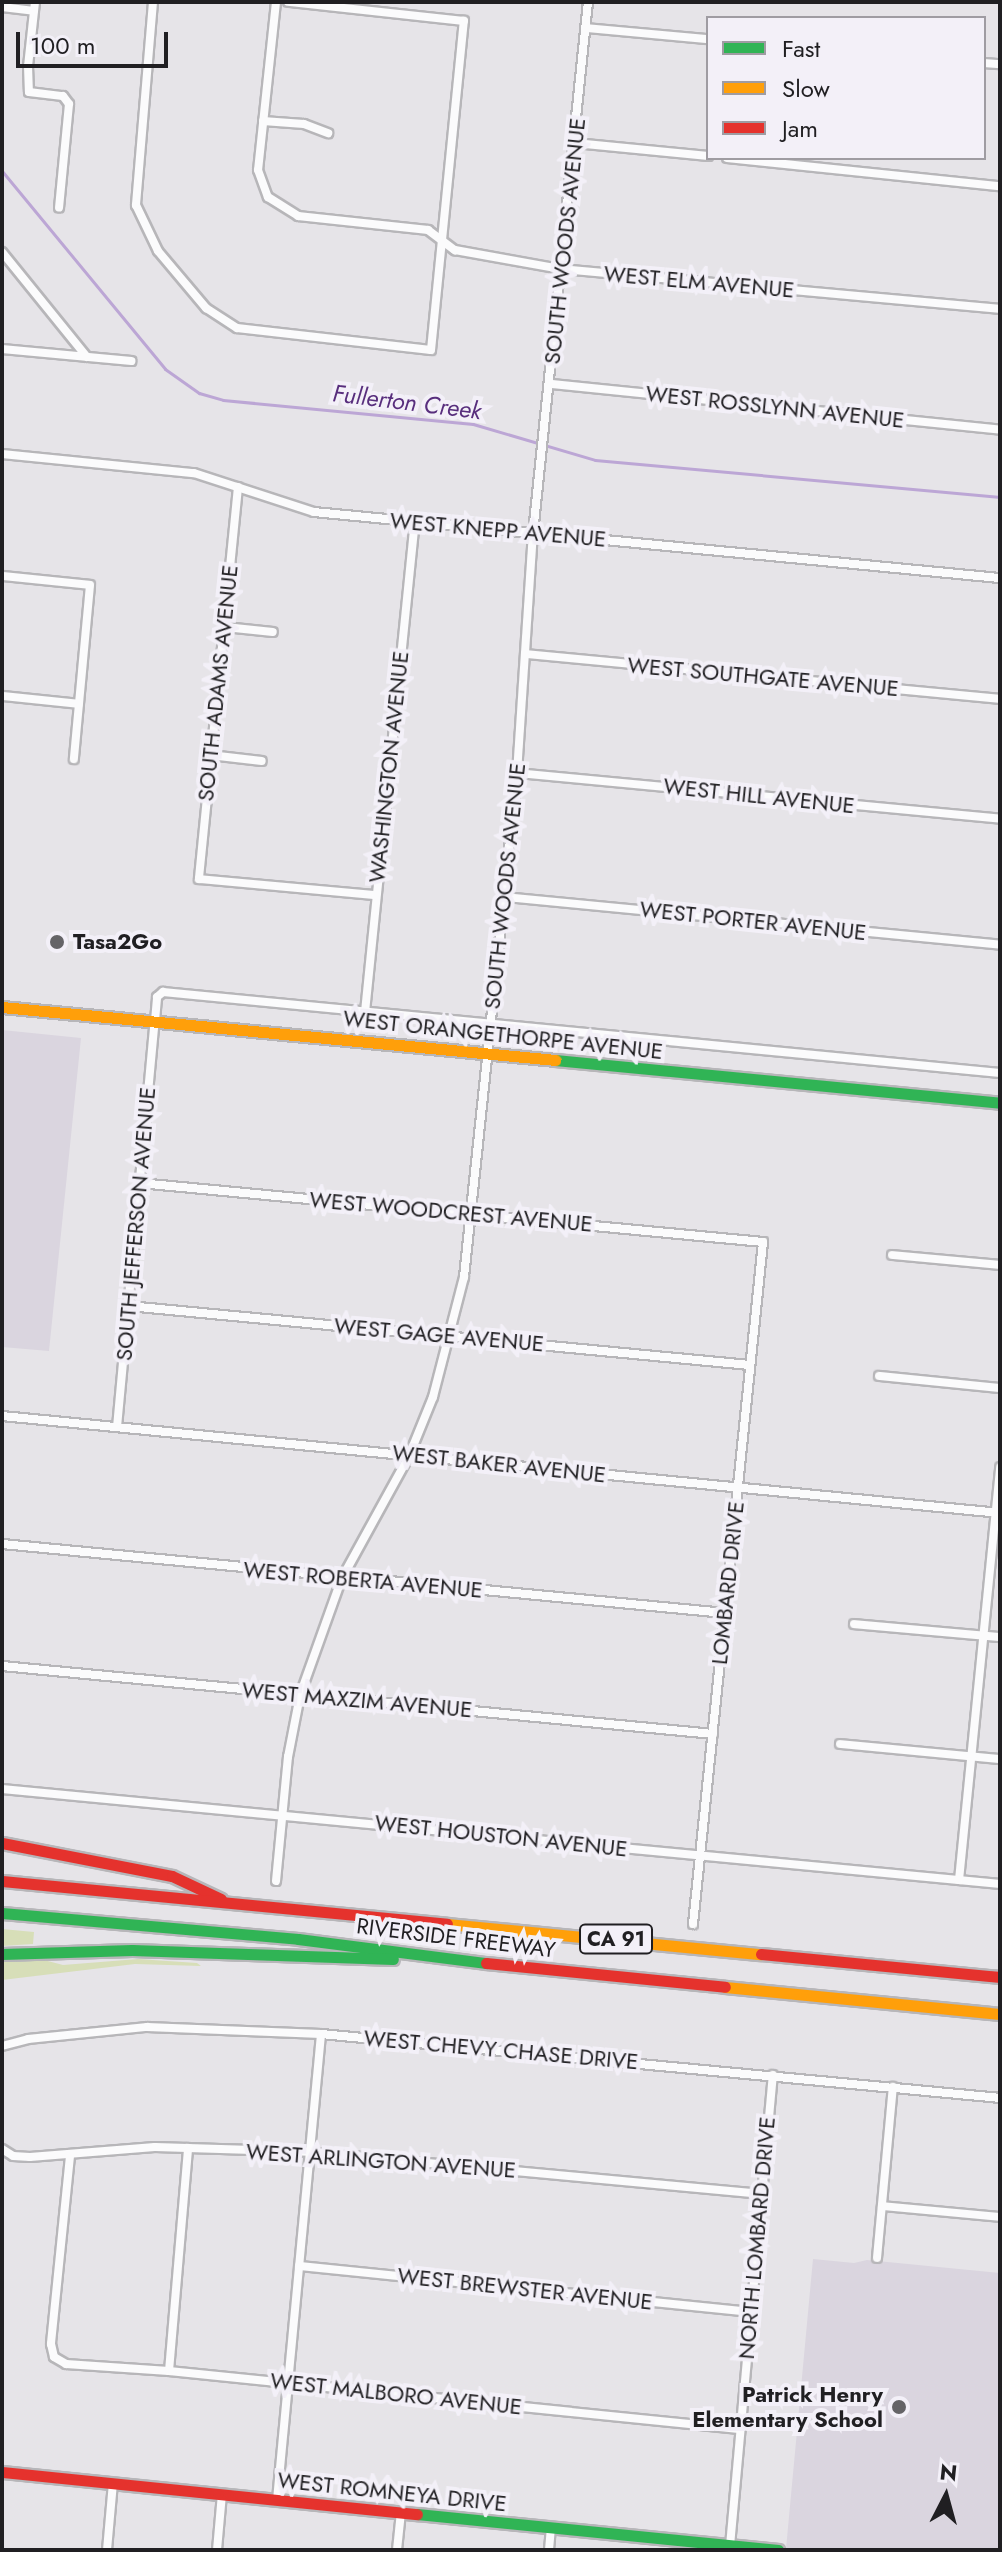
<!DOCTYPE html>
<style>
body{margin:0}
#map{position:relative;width:1002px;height:2552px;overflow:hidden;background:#e6e4e8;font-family:Jost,sans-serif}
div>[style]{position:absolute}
.built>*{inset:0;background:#dad5df}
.green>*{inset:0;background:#d7deb8}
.stream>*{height:3px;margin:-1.5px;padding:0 1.5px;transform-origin:1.5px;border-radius:1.5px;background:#bca6d5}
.roads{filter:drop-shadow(2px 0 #b7b6b9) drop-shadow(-2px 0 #b7b6b9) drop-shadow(0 2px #b7b6b9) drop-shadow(0 -2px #b7b6b9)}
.street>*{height:8px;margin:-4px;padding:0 4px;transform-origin:4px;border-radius:4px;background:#fbfbfc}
.fast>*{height:11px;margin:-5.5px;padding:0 5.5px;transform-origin:5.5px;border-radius:5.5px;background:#30b455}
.slow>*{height:11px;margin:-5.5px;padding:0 5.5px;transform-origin:5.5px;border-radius:5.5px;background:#ff9f0a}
.jam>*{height:11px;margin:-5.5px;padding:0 5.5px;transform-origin:5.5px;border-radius:5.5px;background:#e5322d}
.dots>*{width:22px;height:22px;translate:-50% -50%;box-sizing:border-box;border:4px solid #f3f0f8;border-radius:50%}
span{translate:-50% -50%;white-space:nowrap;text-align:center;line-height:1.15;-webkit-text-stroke:8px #f3f0f8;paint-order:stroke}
.shield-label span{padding:2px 6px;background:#f3f0f8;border:2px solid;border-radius:6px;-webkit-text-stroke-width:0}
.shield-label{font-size:20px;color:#201f22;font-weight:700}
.street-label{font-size:22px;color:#201f22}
.poi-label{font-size:22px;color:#201f22;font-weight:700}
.left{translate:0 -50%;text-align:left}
.right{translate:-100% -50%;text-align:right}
.water-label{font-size:24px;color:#582e7d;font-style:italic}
.frame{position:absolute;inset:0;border:4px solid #201f22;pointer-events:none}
.legend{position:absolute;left:706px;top:16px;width:280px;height:144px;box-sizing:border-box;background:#f3f0f8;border:2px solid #9f9ca2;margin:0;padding:10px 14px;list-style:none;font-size:24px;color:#201f22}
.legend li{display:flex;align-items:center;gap:16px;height:40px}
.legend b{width:40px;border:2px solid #9f9ca2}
.north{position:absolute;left:906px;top:2456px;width:80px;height:80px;-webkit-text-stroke:6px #f3f0f8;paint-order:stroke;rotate:6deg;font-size:22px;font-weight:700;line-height:32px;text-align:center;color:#201f22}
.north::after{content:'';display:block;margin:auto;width:28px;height:36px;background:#201f22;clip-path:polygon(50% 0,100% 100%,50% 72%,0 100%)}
.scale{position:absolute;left:16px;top:32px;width:152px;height:36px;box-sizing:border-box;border:4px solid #201f22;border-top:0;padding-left:10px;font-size:24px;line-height:28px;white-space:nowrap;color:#201f22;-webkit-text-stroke:6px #f3f0f8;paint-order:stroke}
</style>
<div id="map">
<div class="built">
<div style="clip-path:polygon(2px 1030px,81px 1038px,49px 1351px,2px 1347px)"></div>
<div style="clip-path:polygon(813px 2259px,854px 2263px,867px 2260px,1000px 2273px,1000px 2550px,786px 2549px)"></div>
</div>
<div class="green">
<div style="clip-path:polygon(2px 1929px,34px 1932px,33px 1944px,2px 1946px)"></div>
<div style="clip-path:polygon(138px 1959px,197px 1963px,201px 1966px,135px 1964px,2px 1980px,2px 1962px,44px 1960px,63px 1965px)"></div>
</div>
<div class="stream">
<div style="left:2px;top:171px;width:256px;rotate:50.5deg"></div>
<div style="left:165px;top:369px;width:42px;rotate:35.2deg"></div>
<div style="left:199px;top:393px;width:25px;rotate:16deg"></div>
<div style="left:223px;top:400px;width:251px;rotate:5.5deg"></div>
<div style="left:473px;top:424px;width:127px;rotate:16.4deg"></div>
<div style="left:595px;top:460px;width:407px;rotate:5.2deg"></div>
</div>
<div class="roads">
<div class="street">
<div style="left:35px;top:2px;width:64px;rotate:96.2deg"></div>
<div style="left:28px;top:66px;width:26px;rotate:88deg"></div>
<div style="left:29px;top:92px;width:34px;rotate:7deg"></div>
<div style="left:63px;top:96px;width:10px;rotate:53deg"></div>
<div style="left:69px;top:104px;width:104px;rotate:95.5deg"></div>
<div style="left:153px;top:2px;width:204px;rotate:94.8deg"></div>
<div style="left:136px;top:205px;width:51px;rotate:64.4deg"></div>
<div style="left:158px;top:251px;width:75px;rotate:49.9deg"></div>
<div style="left:206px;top:308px;width:37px;rotate:33deg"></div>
<div style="left:237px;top:328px;width:195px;rotate:6.5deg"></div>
<div style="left:431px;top:350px;width:331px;rotate:-84.3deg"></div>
<div style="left:464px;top:21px;width:177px;rotate:-173.8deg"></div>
<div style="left:276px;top:2px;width:169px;rotate:96.1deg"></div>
<div style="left:258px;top:170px;width:29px;rotate:70deg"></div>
<div style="left:268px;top:197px;width:36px;rotate:32deg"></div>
<div style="left:298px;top:216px;width:131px;rotate:6.1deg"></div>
<div style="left:428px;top:230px;width:34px;rotate:37deg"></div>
<div style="left:455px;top:250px;width:108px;rotate:10.2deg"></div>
<div style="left:561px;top:269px;width:441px;rotate:5.2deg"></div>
<div style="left:2px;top:7px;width:32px;rotate:7deg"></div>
<div style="left:586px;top:28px;width:122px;rotate:5.2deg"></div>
<div style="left:984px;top:63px;width:16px;rotate:4deg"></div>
<div style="left:263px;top:121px;width:41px;rotate:4.2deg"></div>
<div style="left:304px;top:124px;width:26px;rotate:21deg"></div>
<div style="left:575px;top:143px;width:134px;rotate:5.6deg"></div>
<div style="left:727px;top:158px;width:274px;rotate:5.9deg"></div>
<div style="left:2px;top:252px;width:135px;rotate:51deg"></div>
<div style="left:2px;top:349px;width:130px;rotate:5.3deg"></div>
<div style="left:551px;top:384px;width:451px;rotate:5.8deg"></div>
<div style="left:2px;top:454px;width:193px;rotate:5.7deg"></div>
<div style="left:194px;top:473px;width:126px;rotate:18deg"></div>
<div style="left:314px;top:512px;width:689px;rotate:5.5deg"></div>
<div style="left:238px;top:487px;width:394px;rotate:95.7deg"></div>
<div style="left:199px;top:879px;width:177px;rotate:5.2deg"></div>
<div style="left:2px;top:576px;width:88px;rotate:5.8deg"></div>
<div style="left:90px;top:585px;width:175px;rotate:95.3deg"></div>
<div style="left:225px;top:627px;width:48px;rotate:5.9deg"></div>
<div style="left:526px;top:654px;width:476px;rotate:5.4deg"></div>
<div style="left:2px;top:696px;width:77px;rotate:5.9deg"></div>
<div style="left:210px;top:755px;width:52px;rotate:6.6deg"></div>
<div style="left:517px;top:773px;width:485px;rotate:5.4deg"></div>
<div style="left:505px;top:897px;width:497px;rotate:5.5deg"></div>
<div style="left:365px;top:1012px;width:493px;rotate:-84.2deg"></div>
<div style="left:139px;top:1183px;width:627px;rotate:5.4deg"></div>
<div style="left:763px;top:1242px;width:686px;rotate:95.86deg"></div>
<div style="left:892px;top:1255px;width:108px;rotate:5.3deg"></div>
<div style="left:128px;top:1306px;width:625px;rotate:5.42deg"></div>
<div style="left:879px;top:1376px;width:122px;rotate:5.7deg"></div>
<div style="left:2px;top:1416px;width:1003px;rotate:5.55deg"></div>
<div style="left:117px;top:1427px;width:408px;rotate:-84.7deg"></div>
<div style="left:155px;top:1021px;width:24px;rotate:-85deg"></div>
<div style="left:157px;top:997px;width:8px;rotate:-40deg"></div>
<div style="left:163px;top:992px;width:841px;rotate:5.53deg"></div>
<div style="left:2px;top:1544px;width:726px;rotate:5.45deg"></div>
<div style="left:854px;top:1624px;width:147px;rotate:5.1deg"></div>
<div style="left:2px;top:1666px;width:714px;rotate:5.46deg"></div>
<div style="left:840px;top:1744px;width:161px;rotate:5.4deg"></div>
<div style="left:2px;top:1789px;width:1003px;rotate:5.44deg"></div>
<div style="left:959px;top:1880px;width:415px;rotate:-84.3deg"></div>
<div style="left:276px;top:1881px;width:125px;rotate:-84.5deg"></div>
<div style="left:288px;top:1757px;width:63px;rotate:-79deg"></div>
<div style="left:300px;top:1695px;width:124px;rotate:-70.3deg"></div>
<div style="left:342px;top:1578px;width:139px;rotate:-61.2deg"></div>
<div style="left:409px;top:1456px;width:64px;rotate:-67.9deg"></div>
<div style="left:433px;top:1397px;width:124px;rotate:-75.5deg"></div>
<div style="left:464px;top:1277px;width:507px;rotate:-84deg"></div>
<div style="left:517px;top:773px;width:241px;rotate:-86.2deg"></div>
<div style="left:533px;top:533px;width:534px;rotate:-84.09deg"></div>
<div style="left:2px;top:2046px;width:27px;rotate:-15deg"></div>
<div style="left:28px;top:2039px;width:120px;rotate:-5.8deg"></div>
<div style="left:147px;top:2027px;width:174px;rotate:2.3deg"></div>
<div style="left:321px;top:2034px;width:682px;rotate:5.38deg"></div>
<div style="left:2px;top:2149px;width:13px;rotate:32deg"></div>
<div style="left:13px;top:2156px;width:17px;rotate:3deg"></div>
<div style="left:30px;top:2157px;width:125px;rotate:-4.6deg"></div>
<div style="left:155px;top:2147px;width:155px;rotate:1.8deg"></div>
<div style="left:310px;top:2152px;width:453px;rotate:5.3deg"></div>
<div style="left:70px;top:2156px;width:189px;rotate:95.8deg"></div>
<div style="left:51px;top:2344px;width:13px;rotate:77deg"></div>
<div style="left:54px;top:2357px;width:14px;rotate:30deg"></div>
<div style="left:66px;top:2364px;width:103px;rotate:3.9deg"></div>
<div style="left:169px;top:2371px;width:573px;rotate:5.81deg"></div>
<div style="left:882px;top:2206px;width:119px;rotate:5.3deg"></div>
<div style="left:877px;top:2258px;width:172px;rotate:-84.7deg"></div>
<div style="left:299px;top:2266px;width:453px;rotate:5.8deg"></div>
<div style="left:169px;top:2371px;width:224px;rotate:-85.1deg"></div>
<div style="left:277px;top:2500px;width:468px;rotate:-84.6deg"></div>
<div style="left:730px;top:2546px;width:473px;rotate:-84.8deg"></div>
<div style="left:107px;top:2550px;width:67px;rotate:-84.9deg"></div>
<div style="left:217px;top:2550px;width:56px;rotate:-84.9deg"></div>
<div style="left:397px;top:2550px;width:38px;rotate:-84deg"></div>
<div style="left:549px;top:2550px;width:23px;rotate:-85deg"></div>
</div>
<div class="fast">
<div style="left:555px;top:1060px;width:447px;rotate:5.5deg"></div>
<div style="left:2px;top:1913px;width:297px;rotate:5deg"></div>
<div style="left:298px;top:1939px;width:190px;rotate:7.3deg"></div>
<div style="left:2px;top:1954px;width:130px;rotate:-1.8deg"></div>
<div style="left:132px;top:1950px;width:261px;rotate:2deg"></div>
<div style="left:417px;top:2514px;width:363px;rotate:5.7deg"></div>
</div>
<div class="slow">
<div style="left:2px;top:1007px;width:556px;rotate:5.47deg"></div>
<div style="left:447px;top:1924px;width:315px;rotate:5.5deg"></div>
<div style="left:725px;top:1987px;width:276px;rotate:5.6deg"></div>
</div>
<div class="jam">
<div style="left:2px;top:1843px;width:173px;rotate:11deg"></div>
<div style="left:172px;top:1876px;width:54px;rotate:25.1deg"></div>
<div style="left:2px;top:1881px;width:447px;rotate:5.5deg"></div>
<div style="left:761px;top:1954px;width:240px;rotate:5.5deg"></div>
<div style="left:486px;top:1963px;width:240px;rotate:5.7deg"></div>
<div style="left:2px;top:2472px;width:417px;rotate:5.8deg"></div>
</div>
</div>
<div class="dots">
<div style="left:57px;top:942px;background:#656467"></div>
<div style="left:899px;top:2407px;background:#656467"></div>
</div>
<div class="shield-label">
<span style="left:616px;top:1939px">CA 91</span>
</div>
<div class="street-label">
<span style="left:565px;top:241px;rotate:-84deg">SOUTH WOODS AVENUE</span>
<span style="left:699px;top:282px;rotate:5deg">WEST ELM AVENUE</span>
<span style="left:775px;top:407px;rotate:6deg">WEST ROSSLYNN AVENUE</span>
<span style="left:498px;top:530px;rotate:5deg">WEST KNEPP AVENUE</span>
<span style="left:763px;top:677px;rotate:5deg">WEST SOUTHGATE AVENUE</span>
<span style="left:218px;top:683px;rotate:-84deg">SOUTH ADAMS AVENUE</span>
<span style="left:389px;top:767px;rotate:-84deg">WASHINGTON AVENUE</span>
<span style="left:759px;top:796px;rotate:6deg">WEST HILL AVENUE</span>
<span style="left:505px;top:886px;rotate:-84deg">SOUTH WOODS AVENUE</span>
<span style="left:753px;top:921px;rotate:6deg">WEST PORTER AVENUE</span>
<span style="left:503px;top:1035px;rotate:6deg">WEST ORANGETHORPE AVENUE</span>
<span style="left:451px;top:1212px;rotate:5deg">WEST WOODCREST AVENUE</span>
<span style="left:136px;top:1224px;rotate:-85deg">SOUTH JEFFERSON AVENUE</span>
<span style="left:439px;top:1335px;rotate:5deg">WEST GAGE AVENUE</span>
<span style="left:499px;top:1464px;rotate:6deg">WEST BAKER AVENUE</span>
<span style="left:363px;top:1580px;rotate:5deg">WEST ROBERTA AVENUE</span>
<span style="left:728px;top:1583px;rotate:-84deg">LOMBARD DRIVE</span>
<span style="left:357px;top:1700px;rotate:5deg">WEST MAXZIM AVENUE</span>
<span style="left:501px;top:1836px;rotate:6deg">WEST HOUSTON AVENUE</span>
<span style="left:456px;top:1938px;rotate:7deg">RIVERSIDE FREEWAY</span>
<span style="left:501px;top:2050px;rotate:5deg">WEST CHEVY CHASE DRIVE</span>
<span style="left:381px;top:2161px;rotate:4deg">WEST ARLINGTON AVENUE</span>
<span style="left:757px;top:2238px;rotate:-85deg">NORTH LOMBARD DRIVE</span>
<span style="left:525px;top:2289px;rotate:6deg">WEST BREWSTER AVENUE</span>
<span style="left:396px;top:2394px;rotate:6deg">WEST MALBORO AVENUE</span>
<span style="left:392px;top:2492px;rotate:6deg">WEST ROMNEYA DRIVE</span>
</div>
<div class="poi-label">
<span class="left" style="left:73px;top:942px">Tasa2Go</span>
<span class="right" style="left:883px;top:2407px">Patrick Henry<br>Elementary School</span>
</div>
<div class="water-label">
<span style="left:407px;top:402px;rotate:7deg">Fullerton Creek</span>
</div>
<div class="frame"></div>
<ul class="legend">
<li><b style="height:10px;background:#30b455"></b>Fast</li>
<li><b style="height:10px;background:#ff9f0a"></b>Slow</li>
<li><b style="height:10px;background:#e5322d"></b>Jam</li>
</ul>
<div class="north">N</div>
<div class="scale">100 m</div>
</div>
